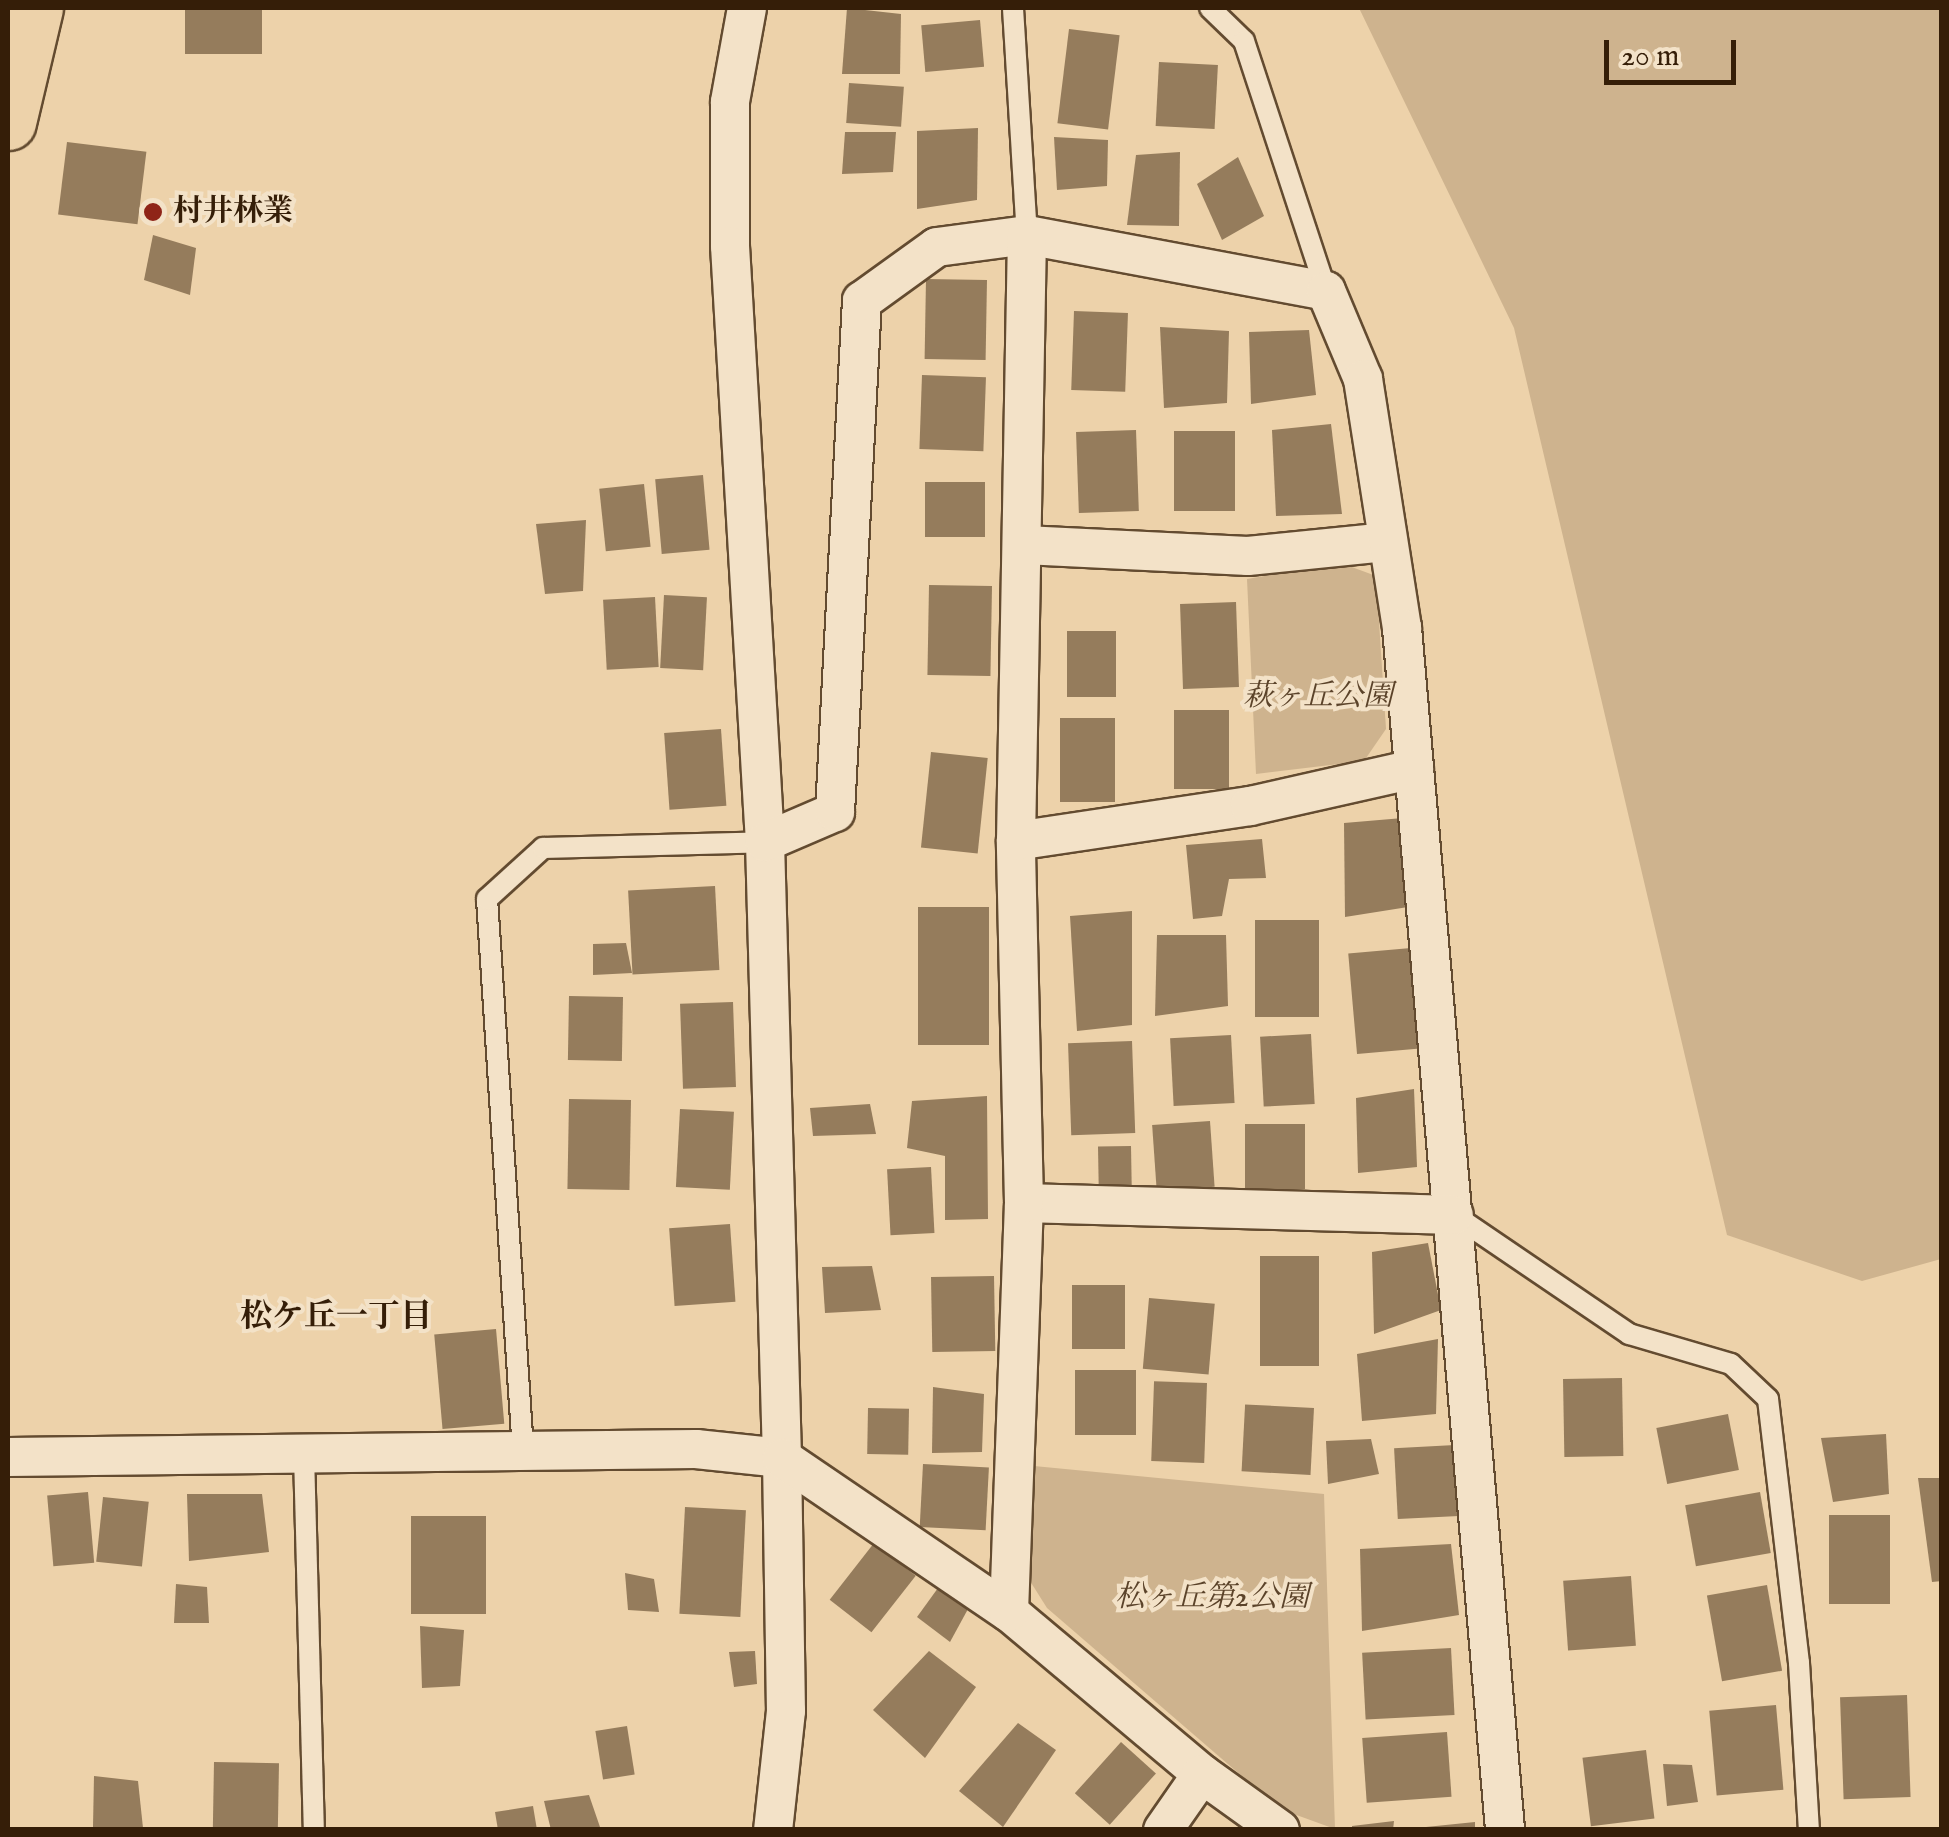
<!DOCTYPE html>
<meta charset="utf-8">
<style>
body{margin:0}
#map{position:relative;width:1949px;height:1837px;overflow:hidden;background:#edd2aa;font-family:"IM FELL English","Noto Serif JP",serif}
div>[style]{position:absolute}
.green>*{inset:0;background:#ceb38e}
.building>*{inset:0;background:#957c5c;transform-origin:0 0}
.roads{filter:drop-shadow(2px 0 #634b30) drop-shadow(-2px 0 #634b30) drop-shadow(0 2px #634b30) drop-shadow(0 -2px #634b30)}
.lane>*{height:20px;margin:-10px;padding:0 10px;transform-origin:10px;border-radius:10px;background:#f3e2c8}
.street>*{height:38px;margin:-19px;padding:0 19px;transform-origin:19px;border-radius:19px;background:#f3e2c8}
.highway>*{height:55px;margin:-27.5px;padding:0 27.5px;transform-origin:27.5px;border-radius:27.5px;background:#edd2aa}
.dots>*{width:28px;height:28px;translate:-50% -50%;box-sizing:border-box;border:5px solid #f3e2c8;border-radius:50%}
span{translate:-50% -50%;white-space:nowrap;text-align:center;line-height:1.15;-webkit-text-stroke:8px #f3e2c8;paint-order:stroke}
.poi-label{font-size:30px;color:#351e08;font-weight:700}
.left{translate:0 -50%;text-align:left}
.park-label{font-size:30px;color:#5b432a;font-style:italic}
.neighbourhood-label{font-size:32px;color:#351e08;font-weight:700}
.frame{position:absolute;inset:0;border:10px solid #351e08;pointer-events:none}
.scale{position:absolute;left:1604px;top:40px;width:132px;height:45px;box-sizing:border-box;border:5px solid #351e08;border-top:0;padding-left:12px;font-size:30px;line-height:35px;white-space:nowrap;color:#351e08;-webkit-text-stroke:8px #f3e2c8;paint-order:stroke}
</style>
<div id="map">
<div class="green">
<div style="clip-path:polygon(1359px 8px,1941px 8px,1941px 1259px,1862px 1281px,1727px 1235px,1514px 328px)"></div>
<div style="clip-path:polygon(1341px 563px,1376px 576px,1386px 729px,1364px 761px,1256px 774px,1247px 579px)"></div>
<div style="clip-path:polygon(1034px 1466px,1324px 1494px,1335px 1829px,1280px 1809px,1047px 1608px,1030px 1581px)"></div>
</div>
<div class="building">
<div style="left:185px;top:8px;width:77px;height:46px"></div>
<div style="clip-path:polygon(847px 8px,901px 14px,900px 74px,842px 74px)"></div>
<div style="left:980px;top:20px;width:47px;height:59px;rotate:85deg"></div>
<div style="left:1069px;top:29px;width:51px;height:95px;rotate:7deg"></div>
<div style="left:1159px;top:62px;width:59px;height:64px;rotate:3deg"></div>
<div style="left:849px;top:83px;width:55px;height:40px;rotate:4deg"></div>
<div style="clip-path:polygon(978px 128px,977px 200px,917px 209px,917px 131px)"></div>
<div style="clip-path:polygon(845px 132px,896px 132px,893px 172px,842px 174px)"></div>
<div style="clip-path:polygon(1054px 137px,1108px 140px,1107px 186px,1057px 190px)"></div>
<div style="left:67px;top:142px;width:80px;height:73px;rotate:7deg"></div>
<div style="clip-path:polygon(1180px 152px,1179px 226px,1127px 225px,1136px 155px)"></div>
<div style="clip-path:polygon(1238px 157px,1264px 216px,1222px 240px,1197px 184px)"></div>
<div style="clip-path:polygon(153px 235px,196px 248px,190px 295px,144px 280px)"></div>
<div style="left:926px;top:279px;width:61px;height:80px;rotate:1deg"></div>
<div style="left:1074px;top:311px;width:54px;height:79px;rotate:2deg"></div>
<div style="clip-path:polygon(1160px 327px,1229px 331px,1227px 403px,1164px 408px)"></div>
<div style="clip-path:polygon(1309px 330px,1316px 395px,1251px 404px,1249px 332px)"></div>
<div style="left:922px;top:375px;width:64px;height:74px;rotate:2deg"></div>
<div style="clip-path:polygon(1331px 424px,1342px 514px,1276px 516px,1272px 430px)"></div>
<div style="left:1136px;top:430px;width:81px;height:60px;rotate:88deg"></div>
<div style="left:1174px;top:431px;width:61px;height:80px"></div>
<div style="left:703px;top:475px;width:75px;height:48px;rotate:85deg"></div>
<div style="left:925px;top:482px;width:60px;height:55px"></div>
<div style="left:644px;top:484px;width:63px;height:45px;rotate:84deg"></div>
<div style="clip-path:polygon(586px 520px,583px 591px,545px 594px,536px 524px)"></div>
<div style="left:992px;top:586px;width:90px;height:63px;rotate:91deg"></div>
<div style="left:664px;top:595px;width:43px;height:73px;rotate:3deg"></div>
<div style="left:655px;top:597px;width:70px;height:52px;rotate:87deg"></div>
<div style="left:1236px;top:602px;width:85px;height:56px;rotate:88deg"></div>
<div style="left:1116px;top:631px;width:66px;height:49px;rotate:90deg"></div>
<div style="left:1174px;top:710px;width:55px;height:79px"></div>
<div style="left:1115px;top:718px;width:84px;height:55px;rotate:90deg"></div>
<div style="left:721px;top:729px;width:77px;height:57px;rotate:86deg"></div>
<div style="left:931px;top:752px;width:57px;height:96px;rotate:6deg"></div>
<div style="clip-path:polygon(1403px 818px,1408px 907px,1345px 917px,1344px 823px)"></div>
<div style="clip-path:polygon(1262px 839px,1266px 878px,1229px 879px,1222px 916px,1193px 919px,1186px 845px)"></div>
<div style="left:715px;top:886px;width:84px;height:87px;rotate:87deg"></div>
<div style="left:918px;top:907px;width:71px;height:138px"></div>
<div style="clip-path:polygon(1132px 911px,1132px 1025px,1077px 1031px,1070px 916px)"></div>
<div style="left:1255px;top:920px;width:64px;height:97px"></div>
<div style="clip-path:polygon(1157px 935px,1226px 935px,1228px 1006px,1155px 1016px)"></div>
<div style="clip-path:polygon(626px 943px,632px 973px,593px 975px,593px 944px)"></div>
<div style="left:1411px;top:948px;width:101px;height:63px;rotate:85deg"></div>
<div style="left:569px;top:996px;width:54px;height:64px;rotate:1deg"></div>
<div style="left:733px;top:1002px;width:85px;height:53px;rotate:88deg"></div>
<div style="left:1311px;top:1034px;width:70px;height:51px;rotate:87deg"></div>
<div style="left:1231px;top:1035px;width:68px;height:61px;rotate:87deg"></div>
<div style="left:1132px;top:1041px;width:92px;height:64px;rotate:88deg"></div>
<div style="clip-path:polygon(1414px 1089px,1417px 1167px,1358px 1173px,1356px 1098px)"></div>
<div style="clip-path:polygon(987px 1096px,988px 1219px,945px 1220px,945px 1156px,907px 1148px,912px 1101px)"></div>
<div style="left:631px;top:1100px;width:90px;height:62px;rotate:91deg"></div>
<div style="clip-path:polygon(870px 1104px,876px 1134px,813px 1136px,810px 1108px)"></div>
<div style="left:680px;top:1109px;width:54px;height:78px;rotate:3deg"></div>
<div style="left:1210px;top:1121px;width:66px;height:58px;rotate:86deg"></div>
<div style="left:1245px;top:1124px;width:60px;height:65px"></div>
<div style="left:1131px;top:1146px;width:44px;height:33px;rotate:89deg"></div>
<div style="left:931px;top:1167px;width:66px;height:44px;rotate:87deg"></div>
<div style="left:730px;top:1224px;width:78px;height:61px;rotate:86deg"></div>
<div style="clip-path:polygon(1428px 1243px,1441px 1310px,1374px 1334px,1372px 1252px)"></div>
<div style="left:1260px;top:1256px;width:59px;height:110px"></div>
<div style="clip-path:polygon(872px 1266px,881px 1310px,825px 1313px,822px 1267px)"></div>
<div style="left:994px;top:1276px;width:75px;height:63px;rotate:89deg"></div>
<div style="left:1072px;top:1285px;width:53px;height:64px"></div>
<div style="left:1149px;top:1298px;width:66px;height:71px;rotate:5deg"></div>
<div style="left:496px;top:1329px;width:95px;height:62px;rotate:85deg"></div>
<div style="clip-path:polygon(1438px 1339px,1436px 1414px,1362px 1421px,1357px 1354px)"></div>
<div style="left:1075px;top:1370px;width:61px;height:65px"></div>
<div style="left:1622px;top:1378px;width:78px;height:59px;rotate:89deg"></div>
<div style="left:1207px;top:1383px;width:80px;height:53px;rotate:92deg"></div>
<div style="clip-path:polygon(933px 1387px,984px 1394px,982px 1452px,932px 1453px)"></div>
<div style="left:868px;top:1408px;width:41px;height:46px;rotate:1deg"></div>
<div style="left:1314px;top:1408px;width:67px;height:69px;rotate:93deg"></div>
<div style="left:1728px;top:1414px;width:57px;height:73px;rotate:79deg"></div>
<div style="clip-path:polygon(1886px 1434px,1889px 1494px,1833px 1502px,1821px 1438px)"></div>
<div style="clip-path:polygon(1371px 1439px,1379px 1474px,1328px 1484px,1326px 1441px)"></div>
<div style="left:1455px;top:1445px;width:71px;height:61px;rotate:87deg"></div>
<div style="left:923px;top:1464px;width:66px;height:63px;rotate:3deg"></div>
<div style="clip-path:polygon(1918px 1478px,1942px 1478px,1942px 1581px,1932px 1582px)"></div>
<div style="left:88px;top:1492px;width:71px;height:41px;rotate:85deg"></div>
<div style="left:1760px;top:1492px;width:62px;height:76px;rotate:80deg"></div>
<div style="clip-path:polygon(187px 1494px,262px 1494px,269px 1552px,189px 1561px)"></div>
<div style="left:103px;top:1497px;width:46px;height:65px;rotate:6deg"></div>
<div style="left:685px;top:1507px;width:61px;height:107px;rotate:3deg"></div>
<div style="left:1829px;top:1515px;width:61px;height:89px"></div>
<div style="left:411px;top:1516px;width:75px;height:98px"></div>
<div style="left:874px;top:1543px;width:53px;height:72px;rotate:38deg"></div>
<div style="clip-path:polygon(1451px 1544px,1459px 1615px,1362px 1631px,1360px 1549px)"></div>
<div style="clip-path:polygon(625px 1573px,654px 1579px,659px 1612px,628px 1610px)"></div>
<div style="left:1631px;top:1576px;width:70px;height:68px;rotate:86deg"></div>
<div style="clip-path:polygon(176px 1584px,207px 1587px,209px 1623px,174px 1623px)"></div>
<div style="left:1767px;top:1585px;width:87px;height:61px;rotate:80deg"></div>
<div style="clip-path:polygon(938px 1588px,968px 1609px,950px 1642px,917px 1617px)"></div>
<div style="clip-path:polygon(420px 1626px,464px 1630px,460px 1686px,422px 1688px)"></div>
<div style="left:1451px;top:1648px;width:67px;height:89px;rotate:87deg"></div>
<div style="clip-path:polygon(755px 1651px,757px 1684px,734px 1687px,729px 1652px)"></div>
<div style="clip-path:polygon(929px 1651px,976px 1687px,925px 1758px,873px 1710px)"></div>
<div style="left:1907px;top:1695px;width:102px;height:67px;rotate:88deg"></div>
<div style="left:1776px;top:1705px;width:85px;height:67px;rotate:85deg"></div>
<div style="clip-path:polygon(1018px 1723px,1056px 1750px,1003px 1827px,959px 1791px)"></div>
<div style="left:627px;top:1726px;width:49px;height:32px;rotate:81deg"></div>
<div style="left:1447px;top:1732px;width:65px;height:85px;rotate:86deg"></div>
<div style="left:1121px;top:1742px;width:47px;height:69px;rotate:42deg"></div>
<div style="left:1646px;top:1750px;width:69px;height:64px;rotate:83deg"></div>
<div style="left:214px;top:1762px;width:65px;height:68px;rotate:1deg"></div>
<div style="clip-path:polygon(1663px 1764px,1692px 1765px,1698px 1802px,1667px 1806px)"></div>
<div style="clip-path:polygon(94px 1776px,138px 1781px,143px 1828px,93px 1827px)"></div>
<div style="clip-path:polygon(589px 1795px,601px 1830px,551px 1830px,544px 1801px)"></div>
<div style="clip-path:polygon(533px 1806px,537px 1830px,498px 1830px,495px 1812px)"></div>
<div style="clip-path:polygon(1394px 1821px,1393px 1830px,1352px 1830px,1352px 1826px)"></div>
<div style="clip-path:polygon(1475px 1822px,1475px 1830px,1426px 1830px,1426px 1827px)"></div>
</div>
<div class="roads">
<div class="lane">
<div style="left:1013px;top:8px;width:227px;rotate:86.5deg"></div>
<div style="left:1210px;top:8px;width:47px;rotate:44.1deg"></div>
<div style="left:1244px;top:41px;width:263px;rotate:71.8deg"></div>
<div style="left:1454px;top:1215px;width:212px;rotate:34.2deg"></div>
<div style="left:1629px;top:1334px;width:106px;rotate:16.4deg"></div>
<div style="left:1731px;top:1364px;width:51px;rotate:43.4deg"></div>
<div style="left:1768px;top:1399px;width:266px;rotate:83.3deg"></div>
<div style="left:1799px;top:1663px;width:167px;rotate:86.6deg"></div>
<div style="left:523px;top:1451px;width:553px;rotate:-93.73deg"></div>
<div style="left:487px;top:899px;width:76px;rotate:-42.3deg"></div>
<div style="left:543px;top:848px;width:222px;rotate:-1.5deg"></div>
<div style="left:304px;top:1454px;width:376px;rotate:88.5deg"></div>
</div>
<div class="street">
<div style="left:747px;top:8px;width:96px;rotate:100.3deg"></div>
<div style="left:730px;top:102px;width:144px;rotate:90deg"></div>
<div style="left:730px;top:246px;width:597px;rotate:86.64deg"></div>
<div style="left:765px;top:842px;width:616px;rotate:88.42deg"></div>
<div style="left:782px;top:1458px;width:253px;rotate:89.1deg"></div>
<div style="left:786px;top:1711px;width:120px;rotate:96.2deg"></div>
<div style="left:1024px;top:545px;width:224px;rotate:2.8deg"></div>
<div style="left:1248px;top:556px;width:138px;rotate:-5.8deg"></div>
<div style="left:1016px;top:841px;width:237px;rotate:-8.5deg"></div>
<div style="left:1250px;top:806px;width:168px;rotate:-12.7deg"></div>
<div style="left:765px;top:842px;width:76px;rotate:-23.2deg"></div>
<div style="left:835px;top:812px;width:512px;rotate:-86.98deg"></div>
<div style="left:862px;top:301px;width:92px;rotate:-35.8deg"></div>
<div style="left:937px;top:247px;width:91px;rotate:-7.6deg"></div>
<div style="left:1027px;top:235px;width:304px;rotate:10.6deg"></div>
<div style="left:1326px;top:291px;width:95px;rotate:67.2deg"></div>
<div style="left:1363px;top:379px;width:252px;rotate:81.1deg"></div>
<div style="left:1402px;top:628px;width:1206px;rotate:85.1deg"></div>
<div style="left:1024px;top:1203px;width:430px;rotate:1.6deg"></div>
<div style="left:8px;top:1457px;width:688px;rotate:-0.67deg"></div>
<div style="left:696px;top:1449px;width:86px;rotate:6deg"></div>
<div style="left:782px;top:1458px;width:274px;rotate:34.2deg"></div>
<div style="left:1009px;top:1612px;width:252px;rotate:40deg"></div>
<div style="left:1202px;top:1774px;width:96px;rotate:35.7deg"></div>
<div style="left:1009px;top:1612px;width:409px;rotate:-87.9deg"></div>
<div style="left:1024px;top:1203px;width:362px;rotate:-91.3deg"></div>
<div style="left:1016px;top:841px;width:606px;rotate:-88.96deg"></div>
<div style="left:1163px;top:1830px;width:68px;rotate:-55.1deg"></div>
</div>
<div class="highway">
<div style="left:8px;top:122px;width:117px;rotate:-76.7deg"></div>
</div>
</div>
<div class="dots">
<div style="left:153px;top:212px;background:#8f2418"></div>
</div>
<div class="poi-label">
<span class="left" style="left:173px;top:212px">村井林業</span>
</div>
<div class="park-label">
<span style="left:1318px;top:697px">萩ヶ丘公園</span>
<span style="left:1212px;top:1598px">松ヶ丘第2公園</span>
</div>
<div class="neighbourhood-label">
<span style="left:336px;top:1318px">松ケ丘一丁目</span>
</div>
<div class="frame"></div>
<div class="scale">20 m</div>
</div>
